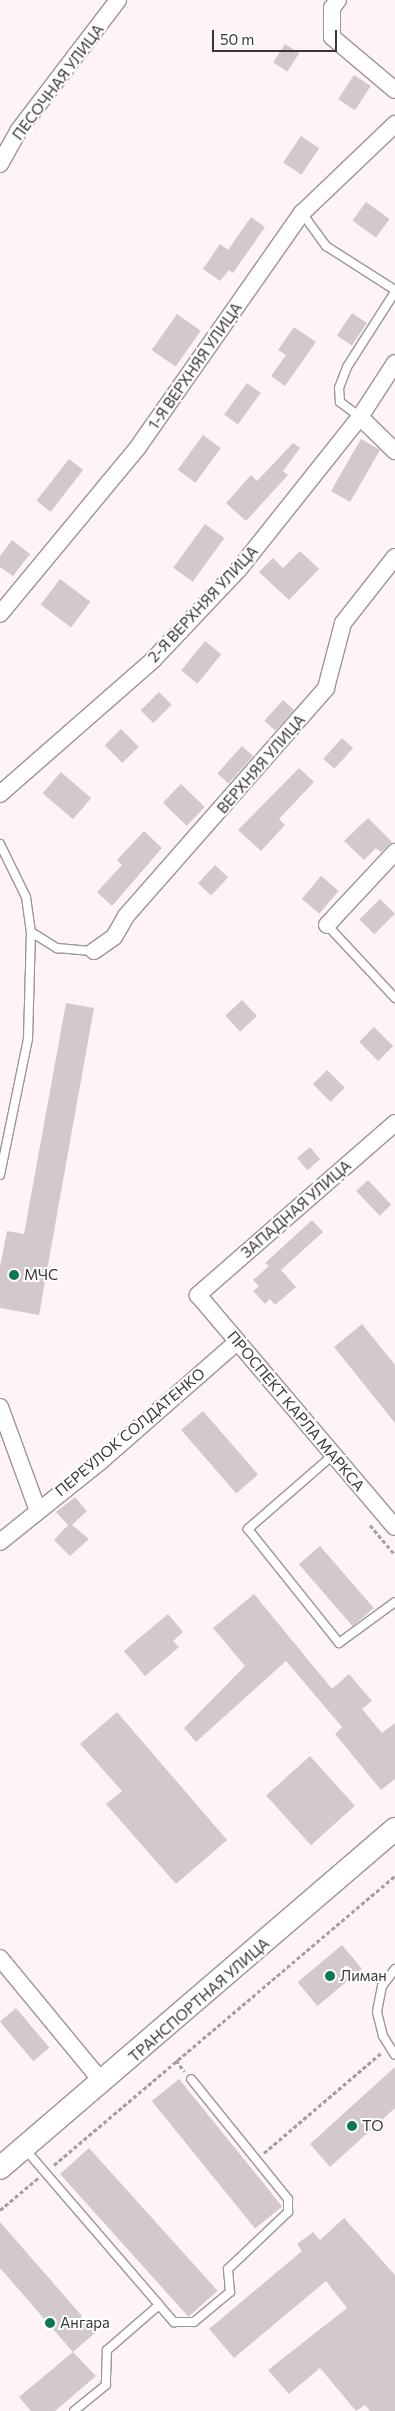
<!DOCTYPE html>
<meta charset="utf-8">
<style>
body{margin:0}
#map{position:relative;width:395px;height:2411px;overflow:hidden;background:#fef4f5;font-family:Commissioner,sans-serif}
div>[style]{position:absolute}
.building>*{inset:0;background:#d3c9ca;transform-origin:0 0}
.path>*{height:3px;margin-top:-1.5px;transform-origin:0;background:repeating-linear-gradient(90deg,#a69f9f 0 4px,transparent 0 6.5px)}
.roads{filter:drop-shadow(1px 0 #9e9596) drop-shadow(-1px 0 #9e9596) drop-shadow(0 1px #9e9596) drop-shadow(0 -1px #9e9596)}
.lane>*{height:8px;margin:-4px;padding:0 4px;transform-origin:4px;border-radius:4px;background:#fff}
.street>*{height:16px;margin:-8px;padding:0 8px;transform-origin:8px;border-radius:8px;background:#fff}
.secondary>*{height:22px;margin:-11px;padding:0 11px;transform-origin:11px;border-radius:11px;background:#fff}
.dots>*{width:14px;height:14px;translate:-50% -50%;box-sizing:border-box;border:2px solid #fff;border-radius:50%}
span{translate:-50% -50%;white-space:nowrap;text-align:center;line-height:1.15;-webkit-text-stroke:4px #fff;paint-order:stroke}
.street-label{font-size:15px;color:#3a3636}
.poi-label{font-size:15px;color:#3a3636}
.left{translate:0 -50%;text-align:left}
.scale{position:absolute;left:212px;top:30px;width:125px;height:22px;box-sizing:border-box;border:2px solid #3a3636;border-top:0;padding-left:6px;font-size:15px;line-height:18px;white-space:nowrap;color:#3a3636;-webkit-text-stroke:4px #fff;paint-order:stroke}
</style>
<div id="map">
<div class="building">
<div style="left:285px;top:44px;width:17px;height:22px;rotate:33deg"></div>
<div style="left:354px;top:75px;width:20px;height:29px;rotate:33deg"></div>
<div style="left:301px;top:136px;width:22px;height:32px;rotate:34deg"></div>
<div style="left:366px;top:202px;width:29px;height:23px;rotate:36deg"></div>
<div style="clip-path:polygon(251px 217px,265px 227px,233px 273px,229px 270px,220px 281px,203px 269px,220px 244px,228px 250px)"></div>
<div style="left:352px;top:313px;width:18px;height:27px;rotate:34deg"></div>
<div style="left:177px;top:314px;width:29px;height:44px;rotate:35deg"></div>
<div style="clip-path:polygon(294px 327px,316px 342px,285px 386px,271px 376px,286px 355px,278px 350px)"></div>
<div style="left:247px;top:383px;width:17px;height:39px;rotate:36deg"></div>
<div style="left:203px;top:435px;width:22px;height:43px;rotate:36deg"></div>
<div style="left:361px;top:439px;width:22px;height:60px;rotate:30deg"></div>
<div style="clip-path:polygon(293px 443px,300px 448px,283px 471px,288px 475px,246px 521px,226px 503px,251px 475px,257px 481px)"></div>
<div style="left:69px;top:459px;width:18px;height:53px;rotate:38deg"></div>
<div style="left:205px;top:524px;width:24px;height:54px;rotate:36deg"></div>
<div style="clip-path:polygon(12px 540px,30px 554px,13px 576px,0 567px,0 556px)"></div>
<div style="clip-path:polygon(300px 551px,319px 569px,289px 600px,259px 572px,273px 558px,283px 568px)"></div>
<div style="left:60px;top:579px;width:38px;height:32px;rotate:37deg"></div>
<div style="left:205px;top:641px;width:21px;height:38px;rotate:39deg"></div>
<div style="left:159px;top:692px;width:18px;height:26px;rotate:45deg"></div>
<div style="left:283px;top:700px;width:15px;height:28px;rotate:42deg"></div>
<div style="left:121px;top:729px;width:25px;height:23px;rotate:45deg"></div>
<div style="left:342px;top:738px;width:15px;height:28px;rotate:42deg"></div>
<div style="left:242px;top:746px;width:15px;height:37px;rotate:42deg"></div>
<div style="clip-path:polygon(299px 768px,314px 782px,279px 819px,285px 825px,261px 851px,238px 830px)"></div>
<div style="left:61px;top:772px;width:40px;height:28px;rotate:41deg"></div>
<div style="left:181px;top:784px;width:33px;height:26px;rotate:44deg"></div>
<div style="clip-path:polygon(368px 818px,392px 842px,381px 852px,376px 848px,364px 860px,344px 841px)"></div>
<div style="clip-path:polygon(144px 831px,162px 848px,112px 906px,97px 892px,122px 865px,117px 860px)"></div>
<div style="left:215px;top:865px;width:18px;height:25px;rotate:43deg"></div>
<div style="left:321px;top:876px;width:23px;height:30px;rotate:40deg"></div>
<div style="left:380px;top:899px;width:21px;height:29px;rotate:45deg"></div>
<div style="left:242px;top:1000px;width:22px;height:23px;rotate:47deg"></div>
<div style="clip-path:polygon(66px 1003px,94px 1008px,39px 1315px,0 1308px,0 1267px,7px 1231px,24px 1234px)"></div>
<div style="left:374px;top:1027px;width:27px;height:21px;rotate:45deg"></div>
<div style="left:327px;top:1070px;width:25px;height:20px;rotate:45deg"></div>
<div style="left:310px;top:1147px;width:16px;height:17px;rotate:50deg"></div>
<div style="left:368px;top:1180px;width:34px;height:16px;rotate:47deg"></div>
<div style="clip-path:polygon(312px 1220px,323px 1232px,281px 1270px,296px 1287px,275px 1305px,270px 1299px,265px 1304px,253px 1291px,259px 1286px,253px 1280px,269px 1266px,265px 1263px)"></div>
<div style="clip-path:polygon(362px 1324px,395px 1365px,395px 1423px,334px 1347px)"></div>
<div style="left:203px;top:1411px;width:84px;height:29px;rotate:49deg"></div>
<div style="clip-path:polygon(75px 1497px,87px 1511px,72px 1525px,89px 1539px,70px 1556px,54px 1540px,68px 1525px,56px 1512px)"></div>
<div style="left:320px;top:1546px;width:82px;height:28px;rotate:49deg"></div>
<div style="clip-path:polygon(254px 1594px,332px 1689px,349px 1674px,372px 1701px,362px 1709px,382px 1733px,395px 1723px,395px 1779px,381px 1790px,335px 1734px,342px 1727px,286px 1661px,196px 1742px,184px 1728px,245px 1666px,213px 1628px)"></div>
<div style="clip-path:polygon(168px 1614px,183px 1632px,173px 1641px,179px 1647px,145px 1676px,124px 1651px)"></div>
<div style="clip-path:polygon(117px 1712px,227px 1840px,176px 1884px,106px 1804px,122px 1791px,80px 1744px)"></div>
<div style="left:310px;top:1756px;width:67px;height:59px;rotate:48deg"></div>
<div style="left:342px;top:1945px;width:31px;height:58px;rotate:50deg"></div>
<div style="left:16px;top:2008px;width:52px;height:21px;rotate:50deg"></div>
<div style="clip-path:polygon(395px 2067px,395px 2108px,330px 2167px,310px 2144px)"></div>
<div style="left:179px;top:2079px;width:164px;height:35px;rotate:51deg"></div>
<div style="left:89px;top:2148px;width:192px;height:39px;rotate:48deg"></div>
<div style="clip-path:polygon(344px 2218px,395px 2275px,395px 2411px,370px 2411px,365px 2405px,356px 2411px,320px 2368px,289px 2394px,268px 2370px,347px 2308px,326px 2281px,234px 2358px,209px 2329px,302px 2251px,297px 2244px,313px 2232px,320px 2240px)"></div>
<div style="clip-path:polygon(0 2222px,96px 2332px,73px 2352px,0 2268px)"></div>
<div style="clip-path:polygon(73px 2352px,96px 2376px,55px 2411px,31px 2411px,19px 2397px)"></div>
</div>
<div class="path">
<div style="left:370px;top:1525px;width:39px;rotate:50deg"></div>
<div style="left:176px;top:2060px;width:14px;rotate:54deg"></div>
<div style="left:264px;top:2153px;width:154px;rotate:-40.5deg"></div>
<div style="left:54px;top:2165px;width:447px;rotate:-40.3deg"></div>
<div style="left:0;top:2210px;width:50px;rotate:-40.1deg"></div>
</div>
<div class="roads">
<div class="lane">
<div style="left:302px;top:213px;width:41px;rotate:54deg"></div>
<div style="left:326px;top:246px;width:82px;rotate:32.5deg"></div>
<div style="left:360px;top:417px;width:25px;rotate:-143deg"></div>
<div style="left:340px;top:402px;width:14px;rotate:-94deg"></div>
<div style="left:339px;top:388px;width:22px;rotate:-69deg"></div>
<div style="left:347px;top:367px;width:89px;rotate:-57.4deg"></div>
<div style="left:0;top:844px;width:59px;rotate:63.9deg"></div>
<div style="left:26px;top:897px;width:35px;rotate:82deg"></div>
<div style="left:31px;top:932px;width:31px;rotate:32deg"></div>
<div style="left:57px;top:948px;width:37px;rotate:5deg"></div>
<div style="left:327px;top:925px;width:100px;rotate:47deg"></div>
<div style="left:0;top:1175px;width:139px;rotate:-78.4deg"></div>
<div style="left:28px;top:1039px;width:107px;rotate:-88.4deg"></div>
<div style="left:333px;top:1455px;width:113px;rotate:139deg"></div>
<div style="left:248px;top:1529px;width:146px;rotate:51.4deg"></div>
<div style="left:339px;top:1643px;width:69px;rotate:-36.2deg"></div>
<div style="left:395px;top:1969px;width:21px;rotate:127deg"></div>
<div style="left:382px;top:1986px;width:26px;rotate:101deg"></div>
<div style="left:377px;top:2012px;width:25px;rotate:76deg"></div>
<div style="left:383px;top:2036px;width:22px;rotate:58deg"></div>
<div style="left:25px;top:2149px;width:206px;rotate:49.3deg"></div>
<div style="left:159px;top:2305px;width:69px;rotate:139.1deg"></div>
<div style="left:107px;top:2350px;width:35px;rotate:92deg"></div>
<div style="left:106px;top:2385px;width:41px;rotate:140.9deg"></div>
<div style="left:159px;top:2305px;width:23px;rotate:49deg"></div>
<div style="left:174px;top:2322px;width:20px"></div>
<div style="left:194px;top:2322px;width:47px;rotate:-39.8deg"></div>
<div style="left:230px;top:2292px;width:23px;rotate:-95deg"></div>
<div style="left:228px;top:2269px;width:83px;rotate:-43.5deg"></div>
<div style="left:288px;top:2212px;width:13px;rotate:-90deg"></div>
<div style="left:288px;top:2199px;width:154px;rotate:-128.9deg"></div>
</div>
<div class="street">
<div style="left:338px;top:0;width:10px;rotate:127deg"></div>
<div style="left:332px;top:8px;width:29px;rotate:90deg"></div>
<div style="left:332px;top:37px;width:82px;rotate:40.1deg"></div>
<div style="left:0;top:164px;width:38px;rotate:-61deg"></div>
<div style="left:18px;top:131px;width:165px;rotate:-52.6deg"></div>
<div style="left:360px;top:417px;width:49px;rotate:44.2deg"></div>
<div style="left:0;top:614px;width:217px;rotate:-50.4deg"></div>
<div style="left:138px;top:447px;width:286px;rotate:-55deg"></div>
<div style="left:302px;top:213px;width:129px;rotate:-43.7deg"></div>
<div style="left:0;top:794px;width:203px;rotate:-41.2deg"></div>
<div style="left:153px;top:660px;width:125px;rotate:-46.6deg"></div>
<div style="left:239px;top:569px;width:194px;rotate:-51.5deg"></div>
<div style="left:360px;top:417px;width:64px;rotate:-57.1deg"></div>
<div style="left:327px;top:925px;width:100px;rotate:-47deg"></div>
<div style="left:94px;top:951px;width:24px;rotate:-35deg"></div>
<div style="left:114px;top:937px;width:24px;rotate:-60deg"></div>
<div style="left:126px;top:916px;width:303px;rotate:-48.7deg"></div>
<div style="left:326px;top:688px;width:67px;rotate:-75.3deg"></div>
<div style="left:343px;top:623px;width:84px;rotate:-51.8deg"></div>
<div style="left:395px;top:1123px;width:262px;rotate:138.9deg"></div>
<div style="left:198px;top:1295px;width:304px;rotate:49.7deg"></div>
<div style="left:0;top:1407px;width:108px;rotate:69.9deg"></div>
<div style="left:0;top:1542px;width:129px;rotate:-38.7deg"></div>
<div style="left:101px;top:1461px;width:181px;rotate:-41.2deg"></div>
<div style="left:0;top:1958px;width:162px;rotate:50.5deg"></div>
</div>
<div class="secondary">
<div style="left:0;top:2168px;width:521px;rotate:-40.64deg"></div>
</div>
</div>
<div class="dots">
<div style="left:14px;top:1275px;background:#0e7851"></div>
<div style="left:330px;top:1976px;background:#0e7851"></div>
<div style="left:352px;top:2126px;background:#0e7851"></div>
<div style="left:50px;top:2323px;background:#0e7851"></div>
</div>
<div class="street-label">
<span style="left:58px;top:82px;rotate:-53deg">ПЕСОЧНАЯ УЛИЦА</span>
<span style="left:195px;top:366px;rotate:-55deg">1-Я ВЕРХНЯЯ УЛИЦА</span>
<span style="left:203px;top:604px;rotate:-47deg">2-Я ВЕРХНЯЯ УЛИЦА</span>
<span style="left:261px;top:764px;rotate:-49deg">ВЕРХНЯЯ УЛИЦА</span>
<span style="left:296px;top:1209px;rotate:-41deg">ЗАПАДНАЯ УЛИЦА</span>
<span style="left:296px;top:1411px;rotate:50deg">ПРОСПЕКТ КАРЛА МАРКСА</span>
<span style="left:130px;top:1432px;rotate:-40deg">ПЕРЕУЛОК СОЛДАТЕНКО</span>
<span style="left:199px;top:2000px;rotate:-41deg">ТРАНСПОРТНАЯ УЛИЦА</span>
</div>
<div class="poi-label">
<span class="left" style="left:24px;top:1275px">МЧС</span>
<span class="left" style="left:340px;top:1976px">Лиман</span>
<span class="left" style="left:362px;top:2126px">ТО</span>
<span class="left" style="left:60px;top:2323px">Ангара</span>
</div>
<div class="scale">50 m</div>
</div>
